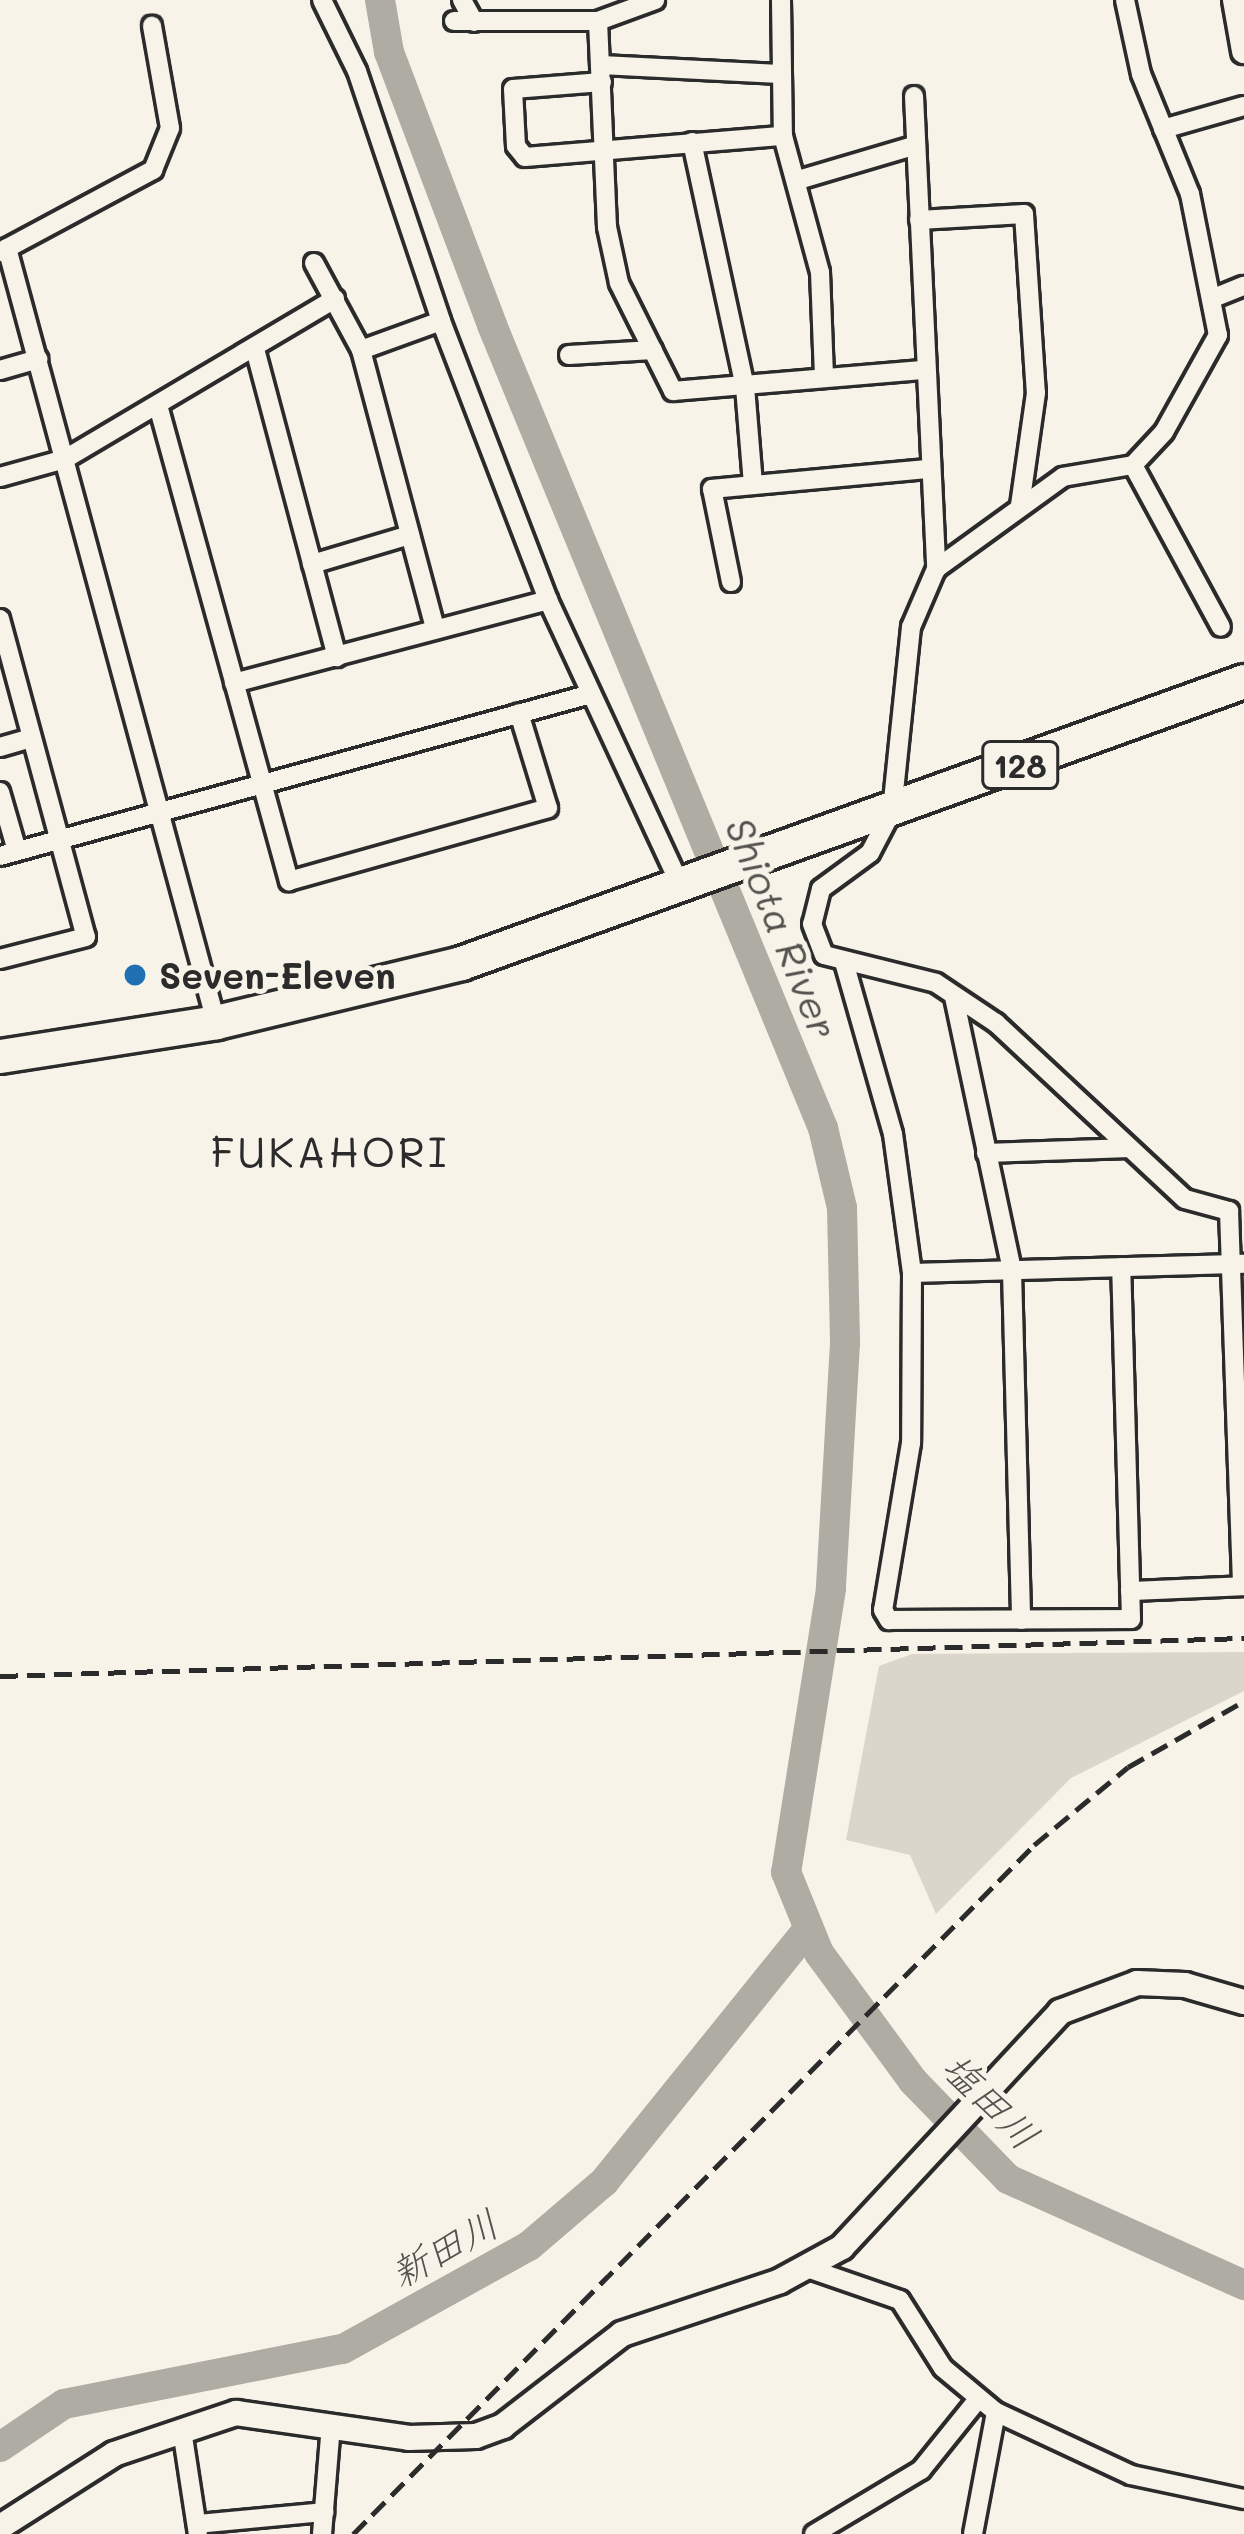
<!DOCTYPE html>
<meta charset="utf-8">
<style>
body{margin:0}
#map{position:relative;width:1244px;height:2534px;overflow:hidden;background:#f7f3e8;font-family:Mali,"Klee One",sans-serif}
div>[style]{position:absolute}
.green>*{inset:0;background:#dad6cc}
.river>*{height:30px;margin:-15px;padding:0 15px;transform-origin:15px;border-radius:15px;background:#afaca4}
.roads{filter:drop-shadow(3px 0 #2b2b2b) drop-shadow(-3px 0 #2b2b2b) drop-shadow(0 3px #2b2b2b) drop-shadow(0 -3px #2b2b2b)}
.minor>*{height:18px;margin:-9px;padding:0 9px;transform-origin:9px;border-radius:9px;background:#f7f3e8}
.tertiary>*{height:24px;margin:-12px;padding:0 12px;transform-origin:12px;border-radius:12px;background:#f7f3e8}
.trunk>*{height:33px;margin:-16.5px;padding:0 16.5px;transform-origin:16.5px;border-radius:16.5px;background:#f7f3e8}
.rail>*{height:4.5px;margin-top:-2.25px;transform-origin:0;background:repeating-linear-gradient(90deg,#2b2b2b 0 18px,transparent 0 27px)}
.dots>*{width:33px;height:33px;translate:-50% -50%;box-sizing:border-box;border:6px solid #f7f3e8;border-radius:50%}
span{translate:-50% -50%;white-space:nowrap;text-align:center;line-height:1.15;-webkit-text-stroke:10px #f7f3e8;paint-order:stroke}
.shield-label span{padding:3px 9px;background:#f7f3e8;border:3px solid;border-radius:9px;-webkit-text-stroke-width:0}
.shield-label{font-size:33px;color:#2b2b2b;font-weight:700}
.poi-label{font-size:36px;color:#2b2b2b;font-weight:700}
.left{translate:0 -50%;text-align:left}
.water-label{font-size:39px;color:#53524f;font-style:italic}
.quarter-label{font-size:42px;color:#2b2b2b;letter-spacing:3px}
</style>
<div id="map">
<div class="green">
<div style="clip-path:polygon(1244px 1652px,1244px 1691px,1071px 1778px,936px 1914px,910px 1855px,846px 1840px,879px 1666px,912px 1654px)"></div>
</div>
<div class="river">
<div style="left:380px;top:0;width:53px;rotate:80.2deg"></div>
<div style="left:389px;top:52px;width:292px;rotate:69.3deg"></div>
<div style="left:492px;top:325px;width:869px;rotate:67.6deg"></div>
<div style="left:823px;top:1128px;width:82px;rotate:76.6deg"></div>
<div style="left:842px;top:1208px;width:135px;rotate:88.7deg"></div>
<div style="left:845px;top:1343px;width:246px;rotate:93.3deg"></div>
<div style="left:831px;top:1589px;width:287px;rotate:99deg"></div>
<div style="left:786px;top:1872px;width:87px;rotate:67.8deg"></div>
<div style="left:819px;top:1953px;width:159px;rotate:53.7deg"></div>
<div style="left:913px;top:2081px;width:136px;rotate:45.9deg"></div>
<div style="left:1008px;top:2179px;width:259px;rotate:24.2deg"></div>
<div style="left:0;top:2447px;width:77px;rotate:-33.9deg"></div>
<div style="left:64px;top:2404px;width:284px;rotate:-11.2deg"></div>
<div style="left:343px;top:2349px;width:213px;rotate:-29deg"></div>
<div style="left:529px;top:2246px;width:99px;rotate:-40.5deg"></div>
<div style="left:604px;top:2182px;width:325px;rotate:-51.1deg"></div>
</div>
<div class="roads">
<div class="minor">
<div style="left:322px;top:0;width:79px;rotate:63.8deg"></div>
<div style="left:357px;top:71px;width:264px;rotate:71.4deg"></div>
<div style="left:441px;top:321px;width:299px;rotate:69deg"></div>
<div style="left:548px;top:600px;width:316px;rotate:65.1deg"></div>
<div style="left:462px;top:0;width:25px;rotate:61deg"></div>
<div style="left:781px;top:0;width:136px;rotate:89.2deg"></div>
<div style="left:1125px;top:0;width:76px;rotate:77.8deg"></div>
<div style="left:1141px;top:74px;width:130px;rotate:67.8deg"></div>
<div style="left:1190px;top:194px;width:144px;rotate:78.8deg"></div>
<div style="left:1218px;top:335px;width:111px;rotate:119.1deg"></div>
<div style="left:1164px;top:432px;width:45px;rotate:133.2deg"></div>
<div style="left:1133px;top:465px;width:71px;rotate:170.3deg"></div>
<div style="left:1063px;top:477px;width:157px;rotate:144.1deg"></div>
<div style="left:936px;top:569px;width:63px;rotate:113.3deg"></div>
<div style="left:911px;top:627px;width:185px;rotate:95.9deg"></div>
<div style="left:892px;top:811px;width:47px;rotate:117.6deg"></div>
<div style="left:870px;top:853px;width:61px;rotate:143.7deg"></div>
<div style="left:821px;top:889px;width:36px;rotate:104deg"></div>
<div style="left:812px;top:924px;width:33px;rotate:69deg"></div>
<div style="left:824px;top:955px;width:115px;rotate:14deg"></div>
<div style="left:936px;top:983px;width:72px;rotate:33.7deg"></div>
<div style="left:996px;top:1023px;width:258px;rotate:43deg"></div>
<div style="left:1185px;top:1199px;width:46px;rotate:15.3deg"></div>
<div style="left:1229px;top:1211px;width:375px;rotate:88deg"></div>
<div style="left:454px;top:21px;width:144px"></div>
<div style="left:598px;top:21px;width:61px;rotate:-20.2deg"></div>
<div style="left:598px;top:21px;width:206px;rotate:87.5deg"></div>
<div style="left:607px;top:227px;width:57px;rotate:77.9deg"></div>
<div style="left:619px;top:283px;width:121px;rotate:63.4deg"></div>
<div style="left:673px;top:391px;width:253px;rotate:-4.8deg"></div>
<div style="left:601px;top:65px;width:179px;rotate:2.9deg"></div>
<div style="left:602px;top:82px;width:89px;rotate:175.5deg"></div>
<div style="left:513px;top:89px;width:57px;rotate:87deg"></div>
<div style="left:516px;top:146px;width:14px;rotate:51deg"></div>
<div style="left:525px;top:157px;width:259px;rotate:-4.7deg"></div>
<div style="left:783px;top:136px;width:141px;rotate:74.8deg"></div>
<div style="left:820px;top:272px;width:106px;rotate:87.8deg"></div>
<div style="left:914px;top:96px;width:474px;rotate:87.3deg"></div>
<div style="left:1163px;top:129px;width:84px;rotate:-15.9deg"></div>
<div style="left:692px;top:142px;width:251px;rotate:77.8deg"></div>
<div style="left:745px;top:387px;width:98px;rotate:85.3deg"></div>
<div style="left:798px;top:180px;width:123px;rotate:-16.5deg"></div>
<div style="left:919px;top:220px;width:105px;rotate:-3.3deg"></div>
<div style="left:1024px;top:214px;width:179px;rotate:86.2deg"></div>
<div style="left:1036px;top:393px;width:114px;rotate:98.1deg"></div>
<div style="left:7px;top:248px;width:802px;rotate:74.89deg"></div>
<div style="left:0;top:252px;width:174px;rotate:-28.2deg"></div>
<div style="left:153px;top:170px;width:45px;rotate:-68deg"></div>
<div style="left:170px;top:128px;width:104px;rotate:-100deg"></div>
<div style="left:314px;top:263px;width:99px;rotate:61.6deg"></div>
<div style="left:361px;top:350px;width:289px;rotate:75.1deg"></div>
<div style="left:1211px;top:299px;width:35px;rotate:-22deg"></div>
<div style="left:255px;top:349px;width:319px;rotate:75.1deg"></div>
<div style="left:361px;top:350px;width:85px;rotate:-19.9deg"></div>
<div style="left:569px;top:355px;width:84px;rotate:-3.4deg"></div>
<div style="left:0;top:370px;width:40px;rotate:-16deg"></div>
<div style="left:159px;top:409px;width:490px;rotate:74.6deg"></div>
<div style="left:289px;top:881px;width:269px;rotate:-15.7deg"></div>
<div style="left:548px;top:808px;width:99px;rotate:-107deg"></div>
<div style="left:1133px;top:465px;width:184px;rotate:61.5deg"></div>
<div style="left:0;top:477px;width:67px;rotate:-15.5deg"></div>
<div style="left:65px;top:459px;width:314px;rotate:-30.7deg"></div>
<div style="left:312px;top:564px;width:102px;rotate:-16.5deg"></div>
<div style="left:731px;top:582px;width:95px;rotate:-101.5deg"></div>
<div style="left:712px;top:489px;width:218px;rotate:-5.3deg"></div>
<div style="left:0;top:619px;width:329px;rotate:74.9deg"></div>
<div style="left:86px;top:937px;width:89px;rotate:165.7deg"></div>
<div style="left:234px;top:683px;width:325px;rotate:-14.8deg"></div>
<div style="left:0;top:747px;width:32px;rotate:-16deg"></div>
<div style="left:0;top:792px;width:61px;rotate:73.9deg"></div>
<div style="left:0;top:856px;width:613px;rotate:-15.33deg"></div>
<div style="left:844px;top:962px;width:179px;rotate:74.1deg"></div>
<div style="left:893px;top:1134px;width:140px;rotate:82.2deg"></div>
<div style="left:912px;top:1273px;width:170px;rotate:90.3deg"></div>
<div style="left:911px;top:1443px;width:169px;rotate:99.5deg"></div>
<div style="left:883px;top:1610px;width:12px;rotate:59deg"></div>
<div style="left:889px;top:1620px;width:242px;rotate:-0.2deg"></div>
<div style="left:1131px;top:1619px;width:352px;rotate:-91.6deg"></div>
<div style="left:954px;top:997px;width:280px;rotate:78deg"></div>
<div style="left:1012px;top:1271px;width:349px;rotate:88.5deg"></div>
<div style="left:986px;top:1153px;width:144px;rotate:-2deg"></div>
<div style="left:912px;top:1273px;width:332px;rotate:-1.6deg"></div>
<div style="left:1130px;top:1591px;width:114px;rotate:-2.5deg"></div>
<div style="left:810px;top:2269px;width:95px;rotate:19deg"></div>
<div style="left:900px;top:2300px;width:80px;rotate:57.7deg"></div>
<div style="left:943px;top:2368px;width:69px;rotate:39.7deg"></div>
<div style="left:996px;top:2412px;width:149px;rotate:25deg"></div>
<div style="left:1131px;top:2475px;width:116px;rotate:12deg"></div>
<div style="left:182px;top:2430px;width:105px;rotate:81.3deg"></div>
<div style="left:197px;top:2524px;width:128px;rotate:-5.4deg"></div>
<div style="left:322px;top:2534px;width:109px;rotate:-85.3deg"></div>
<div style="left:814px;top:2534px;width:125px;rotate:-30.9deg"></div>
<div style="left:921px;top:2470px;width:91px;rotate:-51.2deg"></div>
<div style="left:973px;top:2534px;width:124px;rotate:-79.3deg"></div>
</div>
<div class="tertiary">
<div style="left:1235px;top:0;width:52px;rotate:80deg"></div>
<div style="left:0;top:2527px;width:135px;rotate:-32.6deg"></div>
<div style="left:114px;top:2454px;width:129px;rotate:-18.6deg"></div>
<div style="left:236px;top:2413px;width:175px;rotate:8.2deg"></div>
<div style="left:409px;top:2438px;width:67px;rotate:-1.7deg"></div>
<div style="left:476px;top:2436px;width:29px;rotate:-20deg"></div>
<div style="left:503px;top:2426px;width:150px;rotate:-37.7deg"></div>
<div style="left:622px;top:2334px;width:167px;rotate:-18.5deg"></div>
<div style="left:780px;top:2281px;width:71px;rotate:-28.7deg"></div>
<div style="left:842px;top:2247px;width:321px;rotate:-47.1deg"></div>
<div style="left:1060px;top:2012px;width:82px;rotate:-20.6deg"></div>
<div style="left:1137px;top:1983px;width:48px;rotate:2.4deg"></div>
<div style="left:1185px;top:1985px;width:61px;rotate:16.1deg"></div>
</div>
<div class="trunk">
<div style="left:0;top:1056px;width:219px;rotate:-8.9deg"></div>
<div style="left:216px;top:1022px;width:252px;rotate:-13.5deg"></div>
<div style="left:461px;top:963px;width:832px;rotate:-19.81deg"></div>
</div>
</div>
<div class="rail">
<div style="left:0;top:1676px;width:1245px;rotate:-1.75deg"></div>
<div style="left:353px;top:2534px;width:969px;rotate:-45.33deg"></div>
<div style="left:1034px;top:1845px;width:122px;rotate:-39.7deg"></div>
<div style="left:1128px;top:1767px;width:133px;rotate:-29.6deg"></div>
</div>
<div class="dots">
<div style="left:135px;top:975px;background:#1f6fb2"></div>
</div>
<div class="shield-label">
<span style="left:1020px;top:765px">128</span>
</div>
<div class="poi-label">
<span class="left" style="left:159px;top:975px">Seven-Eleven</span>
</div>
<div class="water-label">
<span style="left:782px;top:928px;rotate:68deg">Shiota River</span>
<span style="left:991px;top:2101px;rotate:45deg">塩田川</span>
<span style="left:444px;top:2248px;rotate:-29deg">新田川</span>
</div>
<div class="quarter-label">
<span style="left:330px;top:1152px">FUKAHORI</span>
</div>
</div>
